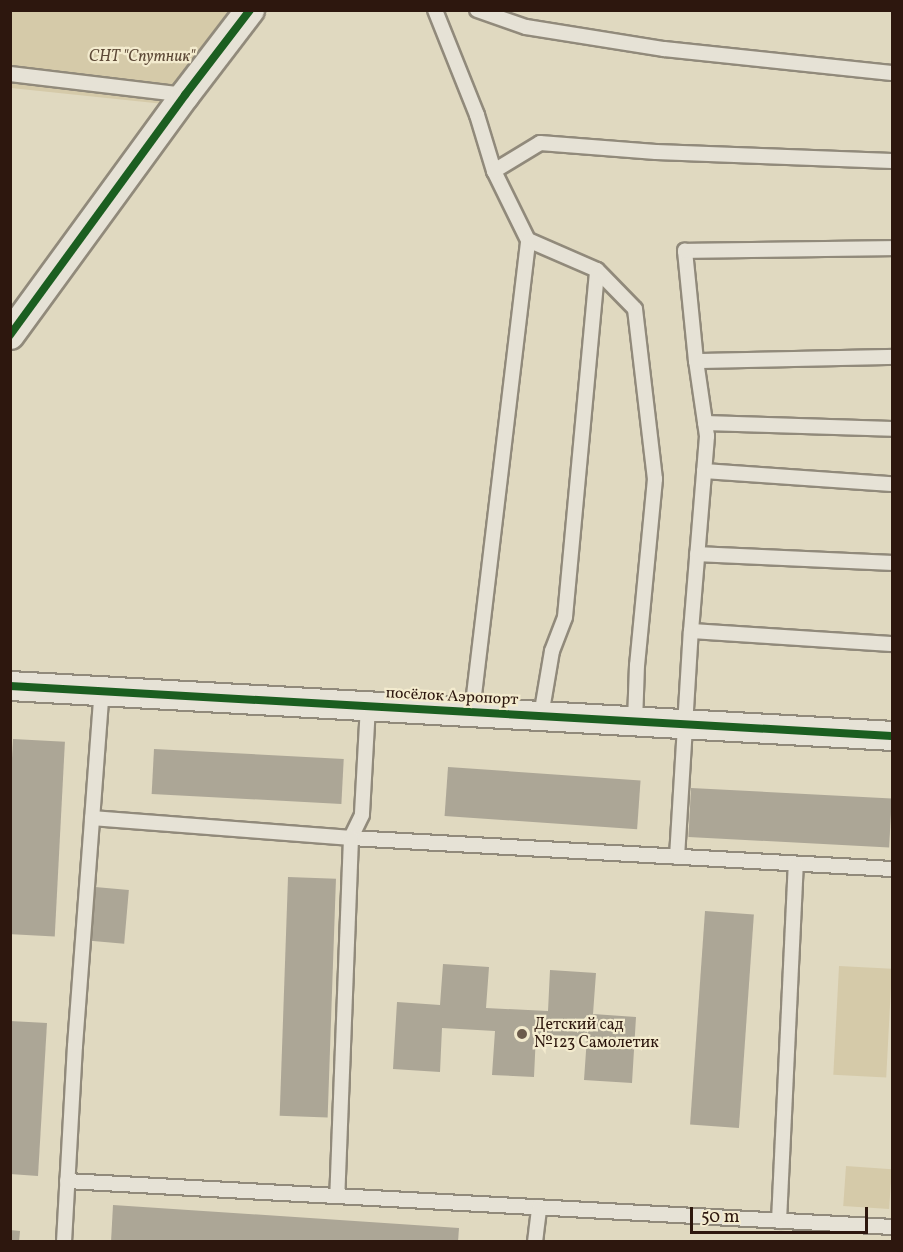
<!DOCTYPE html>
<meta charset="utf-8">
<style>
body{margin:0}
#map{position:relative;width:903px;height:1252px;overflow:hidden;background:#e0d9c0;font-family:Vollkorn,serif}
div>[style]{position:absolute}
.green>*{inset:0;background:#d5caa9;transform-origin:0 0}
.building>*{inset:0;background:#aca696;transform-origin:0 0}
.roads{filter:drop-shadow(2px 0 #918a7b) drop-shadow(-2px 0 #918a7b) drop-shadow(0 2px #918a7b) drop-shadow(0 -2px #918a7b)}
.service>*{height:14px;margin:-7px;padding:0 7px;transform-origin:7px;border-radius:7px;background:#e6e2d6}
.minor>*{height:28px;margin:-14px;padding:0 14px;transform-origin:14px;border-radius:14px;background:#e6e2d6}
.cycleway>*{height:8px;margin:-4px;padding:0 4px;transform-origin:4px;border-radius:4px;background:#1b5e20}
.dots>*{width:16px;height:16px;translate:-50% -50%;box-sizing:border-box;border:3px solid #f3ebce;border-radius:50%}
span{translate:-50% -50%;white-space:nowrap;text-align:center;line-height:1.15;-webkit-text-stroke:4.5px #f3ebce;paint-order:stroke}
.park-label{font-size:16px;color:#5d4937;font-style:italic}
.street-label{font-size:16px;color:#2d170e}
.poi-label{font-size:16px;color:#2d170e}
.left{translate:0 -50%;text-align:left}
.frame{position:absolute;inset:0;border:12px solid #2d170e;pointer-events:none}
.scale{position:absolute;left:690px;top:1207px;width:178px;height:27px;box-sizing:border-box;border:3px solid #2d170e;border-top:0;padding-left:8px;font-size:18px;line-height:21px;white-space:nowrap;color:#2d170e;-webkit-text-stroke:4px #f3ebce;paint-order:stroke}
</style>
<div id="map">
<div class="green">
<div style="clip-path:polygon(11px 11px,234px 11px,164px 104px,11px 88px)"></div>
<div style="left:839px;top:966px;width:53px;height:109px;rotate:3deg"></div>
<div style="left:846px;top:1166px;width:46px;height:40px;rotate:4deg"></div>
</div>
<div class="building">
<div style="left:13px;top:739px;width:52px;height:195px;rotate:3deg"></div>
<div style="left:154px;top:749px;width:190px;height:45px;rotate:3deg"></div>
<div style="left:448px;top:767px;width:193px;height:49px;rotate:4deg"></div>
<div style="left:691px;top:788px;width:201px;height:49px;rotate:3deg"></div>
<div style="left:288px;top:877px;width:48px;height:239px;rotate:2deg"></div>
<div style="left:95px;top:887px;width:34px;height:54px;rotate:5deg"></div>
<div style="left:705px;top:911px;width:49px;height:214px;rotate:4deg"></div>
<div style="clip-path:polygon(443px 964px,489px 967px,486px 1008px,548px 1011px,550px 970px,596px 973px,593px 1014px,636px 1017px,632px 1083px,584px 1080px,587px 1037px,536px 1034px,534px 1077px,492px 1075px,495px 1031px,442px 1028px,440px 1072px,393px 1069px,397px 1002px,440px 1005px)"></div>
<div style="clip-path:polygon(10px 1021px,47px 1023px,38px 1176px,10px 1174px)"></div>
<div style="clip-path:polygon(113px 1205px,459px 1228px,458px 1242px,111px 1242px)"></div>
<div style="clip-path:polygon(10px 1230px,20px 1231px,19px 1242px,10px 1242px)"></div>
</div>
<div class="roads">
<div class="service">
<div style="left:435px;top:10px;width:113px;rotate:68.2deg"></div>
<div style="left:477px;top:115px;width:59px;rotate:73.1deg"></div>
<div style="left:494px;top:171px;width:77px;rotate:63.8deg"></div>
<div style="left:528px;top:240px;width:75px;rotate:23.5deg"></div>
<div style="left:597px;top:270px;width:54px;rotate:45.7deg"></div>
<div style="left:635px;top:309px;width:171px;rotate:83.3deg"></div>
<div style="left:655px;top:479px;width:187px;rotate:95.5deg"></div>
<div style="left:637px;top:665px;width:56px;rotate:92deg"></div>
<div style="left:477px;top:10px;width:52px;rotate:19.1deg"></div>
<div style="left:526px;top:27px;width:140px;rotate:9.1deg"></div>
<div style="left:664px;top:49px;width:229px;rotate:6deg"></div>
<div style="left:10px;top:74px;width:176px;rotate:6.8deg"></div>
<div style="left:494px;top:171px;width:54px;rotate:-31.3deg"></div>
<div style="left:540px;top:143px;width:116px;rotate:4.4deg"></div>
<div style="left:656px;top:152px;width:236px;rotate:2.2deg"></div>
<div style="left:696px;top:361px;width:196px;rotate:-1.2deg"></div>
<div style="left:705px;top:423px;width:187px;rotate:1.8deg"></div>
<div style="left:704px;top:471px;width:188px;rotate:4deg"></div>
<div style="left:697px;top:554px;width:195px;rotate:2.6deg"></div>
<div style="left:691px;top:631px;width:201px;rotate:3.7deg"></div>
<div style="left:368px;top:706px;width:109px;rotate:93.2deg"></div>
<div style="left:362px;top:815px;width:25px;rotate:116deg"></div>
<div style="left:351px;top:838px;width:542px;rotate:3.28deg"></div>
<div style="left:472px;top:712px;width:475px;rotate:-83.2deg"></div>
<div style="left:541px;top:716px;width:66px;rotate:-80.4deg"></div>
<div style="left:552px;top:651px;width:36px;rotate:-69deg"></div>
<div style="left:565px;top:617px;width:348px;rotate:-84.7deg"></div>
<div style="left:92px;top:818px;width:260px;rotate:4.4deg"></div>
<div style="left:351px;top:838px;width:358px;rotate:92.2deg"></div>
<div style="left:677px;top:857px;width:226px;rotate:-86.5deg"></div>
<div style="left:691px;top:631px;width:196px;rotate:-85.3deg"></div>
<div style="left:707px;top:436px;width:76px;rotate:-98.3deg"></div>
<div style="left:696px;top:361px;width:111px;rotate:-95.7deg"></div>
<div style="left:685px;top:251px;width:207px;rotate:-0.8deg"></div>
<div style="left:67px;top:1181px;width:826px;rotate:3.19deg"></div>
<div style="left:779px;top:1221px;width:357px;rotate:-87.3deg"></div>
<div style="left:64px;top:1242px;width:196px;rotate:-86.8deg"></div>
<div style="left:75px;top:1046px;width:356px;rotate:-85.7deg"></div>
<div style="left:535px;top:1242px;width:35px;rotate:-83deg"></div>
</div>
<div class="minor">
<div style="left:10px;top:335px;width:297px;rotate:-53.9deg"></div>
<div style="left:185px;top:95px;width:107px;rotate:-52.6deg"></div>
<div style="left:10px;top:686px;width:883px;rotate:3.24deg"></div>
</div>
</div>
<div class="cycleway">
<div style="left:10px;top:335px;width:297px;rotate:-53.9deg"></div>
<div style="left:185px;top:95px;width:107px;rotate:-52.6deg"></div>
<div style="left:10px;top:686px;width:883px;rotate:3.24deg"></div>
</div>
<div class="dots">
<div style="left:522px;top:1034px;background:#6c5b4c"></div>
</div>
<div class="park-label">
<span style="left:142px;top:57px">СНТ "Спутник"</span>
</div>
<div class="street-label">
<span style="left:452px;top:697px;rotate:3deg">посёлок Аэропорт</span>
</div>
<div class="poi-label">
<span class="left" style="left:534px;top:1034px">Детский сад<br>№123 Самолетик</span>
</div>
<div class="frame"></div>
<div class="scale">50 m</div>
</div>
